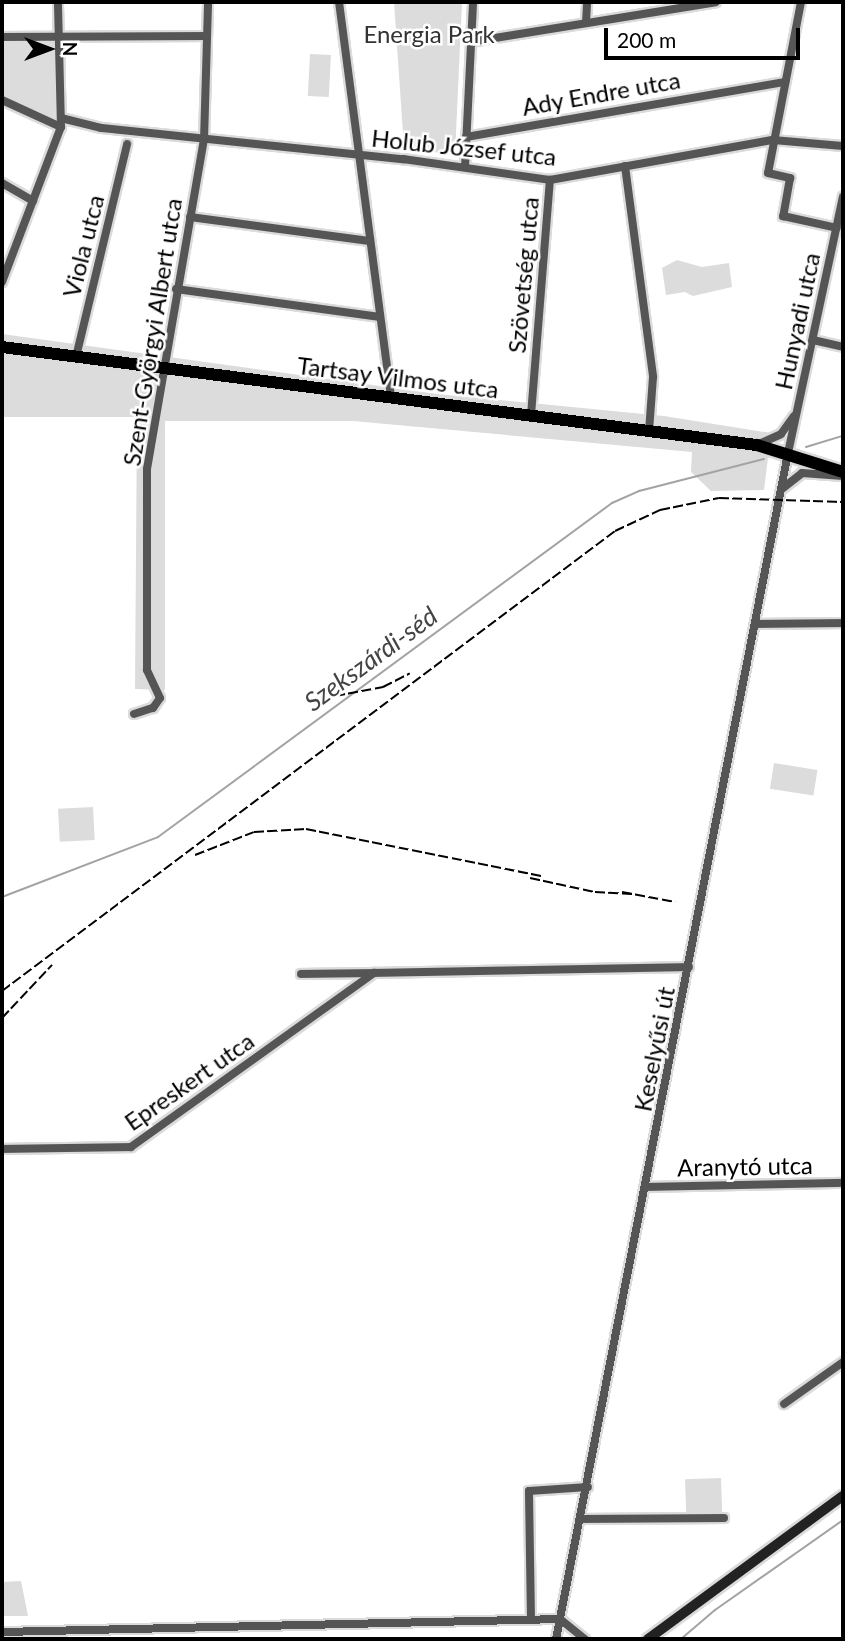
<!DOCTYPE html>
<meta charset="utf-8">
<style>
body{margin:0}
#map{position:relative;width:845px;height:1641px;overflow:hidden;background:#fff;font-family:Lato,sans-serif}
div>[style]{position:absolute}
.green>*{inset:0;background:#dcdcdc;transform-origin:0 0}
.stream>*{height:2px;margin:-1px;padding:0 1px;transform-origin:1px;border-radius:1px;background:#a3a3a3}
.roads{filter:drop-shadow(2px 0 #dbdbdb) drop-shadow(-2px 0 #dbdbdb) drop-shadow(0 2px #dbdbdb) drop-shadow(0 -2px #dbdbdb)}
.street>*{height:8px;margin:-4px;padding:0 4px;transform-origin:4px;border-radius:4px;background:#555}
.secondary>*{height:10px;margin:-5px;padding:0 5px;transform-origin:5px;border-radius:5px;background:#222}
.primary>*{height:12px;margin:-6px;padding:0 6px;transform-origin:6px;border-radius:6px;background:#000}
.rail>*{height:2px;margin-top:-1px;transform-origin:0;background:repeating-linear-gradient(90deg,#000 0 10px,transparent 0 13.5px)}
span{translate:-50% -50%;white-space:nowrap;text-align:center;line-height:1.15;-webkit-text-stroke:5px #fff;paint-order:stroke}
.park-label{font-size:24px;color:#333}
.street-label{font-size:24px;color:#000}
.water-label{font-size:26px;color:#444;font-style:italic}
.frame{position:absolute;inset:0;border:4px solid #000;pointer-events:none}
.north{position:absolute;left:14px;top:14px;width:70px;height:70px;-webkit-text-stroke:5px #fff;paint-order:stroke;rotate:90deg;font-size:19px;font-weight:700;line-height:28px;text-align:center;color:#000}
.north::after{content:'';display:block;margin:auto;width:24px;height:32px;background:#000;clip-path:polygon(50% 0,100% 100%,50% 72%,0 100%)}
.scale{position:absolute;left:604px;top:28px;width:196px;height:32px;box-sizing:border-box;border:4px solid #000;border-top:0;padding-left:9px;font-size:21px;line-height:24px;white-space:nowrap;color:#000;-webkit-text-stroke:5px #fff;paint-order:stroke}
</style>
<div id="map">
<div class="green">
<div style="clip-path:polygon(394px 2px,462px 2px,455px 155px,404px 148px)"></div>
<div style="clip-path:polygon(52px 39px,55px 44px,54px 120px,2px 98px,2px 40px)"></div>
<div style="left:310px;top:54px;width:21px;height:42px;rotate:3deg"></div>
<div style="clip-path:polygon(677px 260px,702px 267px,729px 263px,732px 287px,693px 296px,685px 292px,666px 295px,662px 268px)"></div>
<div style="clip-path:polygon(2px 334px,438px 394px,664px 416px,771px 433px,764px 490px,711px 491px,691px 472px,692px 452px,353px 421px,165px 421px,165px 690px,135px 689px,137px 417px,2px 417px)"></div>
<div style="left:774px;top:763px;width:44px;height:26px;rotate:9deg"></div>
<div style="left:93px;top:807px;width:33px;height:35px;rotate:87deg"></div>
<div style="left:721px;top:1478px;width:35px;height:36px;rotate:88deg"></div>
<div style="clip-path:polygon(21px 1581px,28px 1616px,2px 1616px,2px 1582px)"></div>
</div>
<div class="stream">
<div style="left:806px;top:447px;width:39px;rotate:-17deg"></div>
<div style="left:2px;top:897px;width:167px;rotate:-21deg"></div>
<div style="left:158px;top:837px;width:564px;rotate:-36.34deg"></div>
<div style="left:612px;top:503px;width:30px;rotate:-24deg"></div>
<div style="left:639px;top:491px;width:129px;rotate:-14.4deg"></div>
<div style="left:681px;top:1639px;width:45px;rotate:-40.5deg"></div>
<div style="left:715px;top:1610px;width:156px;rotate:-35.1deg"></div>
</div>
<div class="roads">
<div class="street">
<div style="left:339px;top:2px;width:398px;rotate:82.5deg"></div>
<div style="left:801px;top:2px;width:174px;rotate:100.9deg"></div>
<div style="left:768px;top:173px;width:23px;rotate:13deg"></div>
<div style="left:790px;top:178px;width:39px;rotate:100deg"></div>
<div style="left:783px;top:216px;width:55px;rotate:12.5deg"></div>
<div style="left:586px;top:23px;width:21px;rotate:-87deg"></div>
<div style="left:2px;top:37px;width:205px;rotate:-0.3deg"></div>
<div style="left:470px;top:42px;width:249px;rotate:-9.2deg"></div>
<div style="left:2px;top:100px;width:65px;rotate:24.6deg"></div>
<div style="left:61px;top:118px;width:41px;rotate:14deg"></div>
<div style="left:101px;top:128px;width:304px;rotate:5.9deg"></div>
<div style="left:403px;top:159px;width:148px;rotate:8.1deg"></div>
<div style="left:550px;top:180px;width:227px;rotate:-10.2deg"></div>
<div style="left:773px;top:140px;width:70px;rotate:4.9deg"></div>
<div style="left:466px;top:137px;width:324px;rotate:-9.8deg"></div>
<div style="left:625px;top:166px;width:213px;rotate:82.4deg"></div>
<div style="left:653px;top:377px;width:54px;rotate:94.2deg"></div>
<div style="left:465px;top:167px;width:165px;rotate:-87.2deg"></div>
<div style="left:2px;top:183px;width:36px;rotate:30deg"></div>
<div style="left:190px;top:217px;width:181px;rotate:7.6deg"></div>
<div style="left:2px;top:282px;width:166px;rotate:-69.2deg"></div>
<div style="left:61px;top:127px;width:125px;rotate:-91.4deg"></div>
<div style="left:176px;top:289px;width:206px;rotate:7.8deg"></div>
<div style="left:813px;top:340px;width:31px;rotate:13deg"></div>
<div style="left:76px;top:357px;width:219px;rotate:-76.5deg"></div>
<div style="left:531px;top:415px;width:236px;rotate:-85.4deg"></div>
<div style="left:759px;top:444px;width:24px;rotate:-24deg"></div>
<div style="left:781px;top:434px;width:22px;rotate:-54deg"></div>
<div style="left:783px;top:488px;width:24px;rotate:-38deg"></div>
<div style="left:802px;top:473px;width:41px;rotate:4.2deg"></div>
<div style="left:756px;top:624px;width:87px;rotate:-0.7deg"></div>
<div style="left:134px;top:714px;width:20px;rotate:-18deg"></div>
<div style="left:153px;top:708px;width:12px;rotate:-55deg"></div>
<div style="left:160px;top:698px;width:31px;rotate:-115deg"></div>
<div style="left:147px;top:670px;width:201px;rotate:-90deg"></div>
<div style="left:147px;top:469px;width:334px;rotate:-80.2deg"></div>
<div style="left:204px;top:140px;width:138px;rotate:-88.3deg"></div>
<div style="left:301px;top:974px;width:73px;rotate:-0.8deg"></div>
<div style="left:2px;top:1149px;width:129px;rotate:-0.9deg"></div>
<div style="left:131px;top:1147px;width:299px;rotate:-35.6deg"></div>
<div style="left:374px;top:973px;width:315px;rotate:-1.1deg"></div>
<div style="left:648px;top:1187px;width:195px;rotate:-1.2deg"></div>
<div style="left:784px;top:1404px;width:72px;rotate:-35.4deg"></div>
<div style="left:581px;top:1519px;width:143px;rotate:-0.4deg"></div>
<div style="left:560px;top:1619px;width:32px;rotate:39deg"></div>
<div style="left:531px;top:1620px;width:129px;rotate:-90.9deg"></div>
<div style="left:529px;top:1491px;width:59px;rotate:-3.9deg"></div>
<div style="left:2px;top:1632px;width:558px;rotate:-1.33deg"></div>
<div style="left:556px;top:1639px;width:1208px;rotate:-78.93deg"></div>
<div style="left:788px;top:453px;width:262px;rotate:-77.9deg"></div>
</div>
<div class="secondary">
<div style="left:648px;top:1639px;width:242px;rotate:-36.3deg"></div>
</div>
<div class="primary">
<div style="left:2px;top:347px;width:761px;rotate:7.4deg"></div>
<div style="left:757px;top:445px;width:90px;rotate:17.4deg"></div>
</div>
</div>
<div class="rail">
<div style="left:335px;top:696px;width:49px;rotate:-10.6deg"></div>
<div style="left:383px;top:687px;width:30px;rotate:-27deg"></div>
<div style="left:195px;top:855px;width:63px;rotate:-21.3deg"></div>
<div style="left:254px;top:832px;width:52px;rotate:-3.3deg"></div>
<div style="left:306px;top:829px;width:241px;rotate:11.3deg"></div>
<div style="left:530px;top:878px;width:66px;rotate:12.2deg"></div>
<div style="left:595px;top:892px;width:37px;rotate:3deg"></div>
<div style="left:622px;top:892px;width:54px;rotate:10.7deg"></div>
<div style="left:2px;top:991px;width:766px;rotate:-36.88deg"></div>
<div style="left:615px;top:531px;width:50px;rotate:-25deg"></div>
<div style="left:660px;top:510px;width:60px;rotate:-11.5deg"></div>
<div style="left:719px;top:498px;width:124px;rotate:1.8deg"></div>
<div style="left:2px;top:1018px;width:73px;rotate:-46.7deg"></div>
</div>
<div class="park-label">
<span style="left:429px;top:34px">Energia Park</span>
</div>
<div class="street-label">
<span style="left:601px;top:93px;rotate:-10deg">Ady Endre utca</span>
<span style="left:464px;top:147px;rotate:6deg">Holub József utca</span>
<span style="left:83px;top:246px;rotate:-76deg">Viola utca</span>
<span style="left:523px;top:275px;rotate:-85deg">Szövetség utca</span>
<span style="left:797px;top:321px;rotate:-78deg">Hunyadi utca</span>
<span style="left:152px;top:332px;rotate:-81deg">Szent-Györgyi Albert utca</span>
<span style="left:398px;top:377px;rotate:7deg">Tartsay Vilmos utca</span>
<span style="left:654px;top:1049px;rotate:-79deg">Keselyűsi út</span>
<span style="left:189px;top:1081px;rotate:-35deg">Epreskert utca</span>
<span style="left:745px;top:1166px;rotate:-1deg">Aranytó utca</span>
</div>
<div class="water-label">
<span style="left:371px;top:659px;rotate:-36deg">Szekszárdi-séd</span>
</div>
<div class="frame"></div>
<div class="north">N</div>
<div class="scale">200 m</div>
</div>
